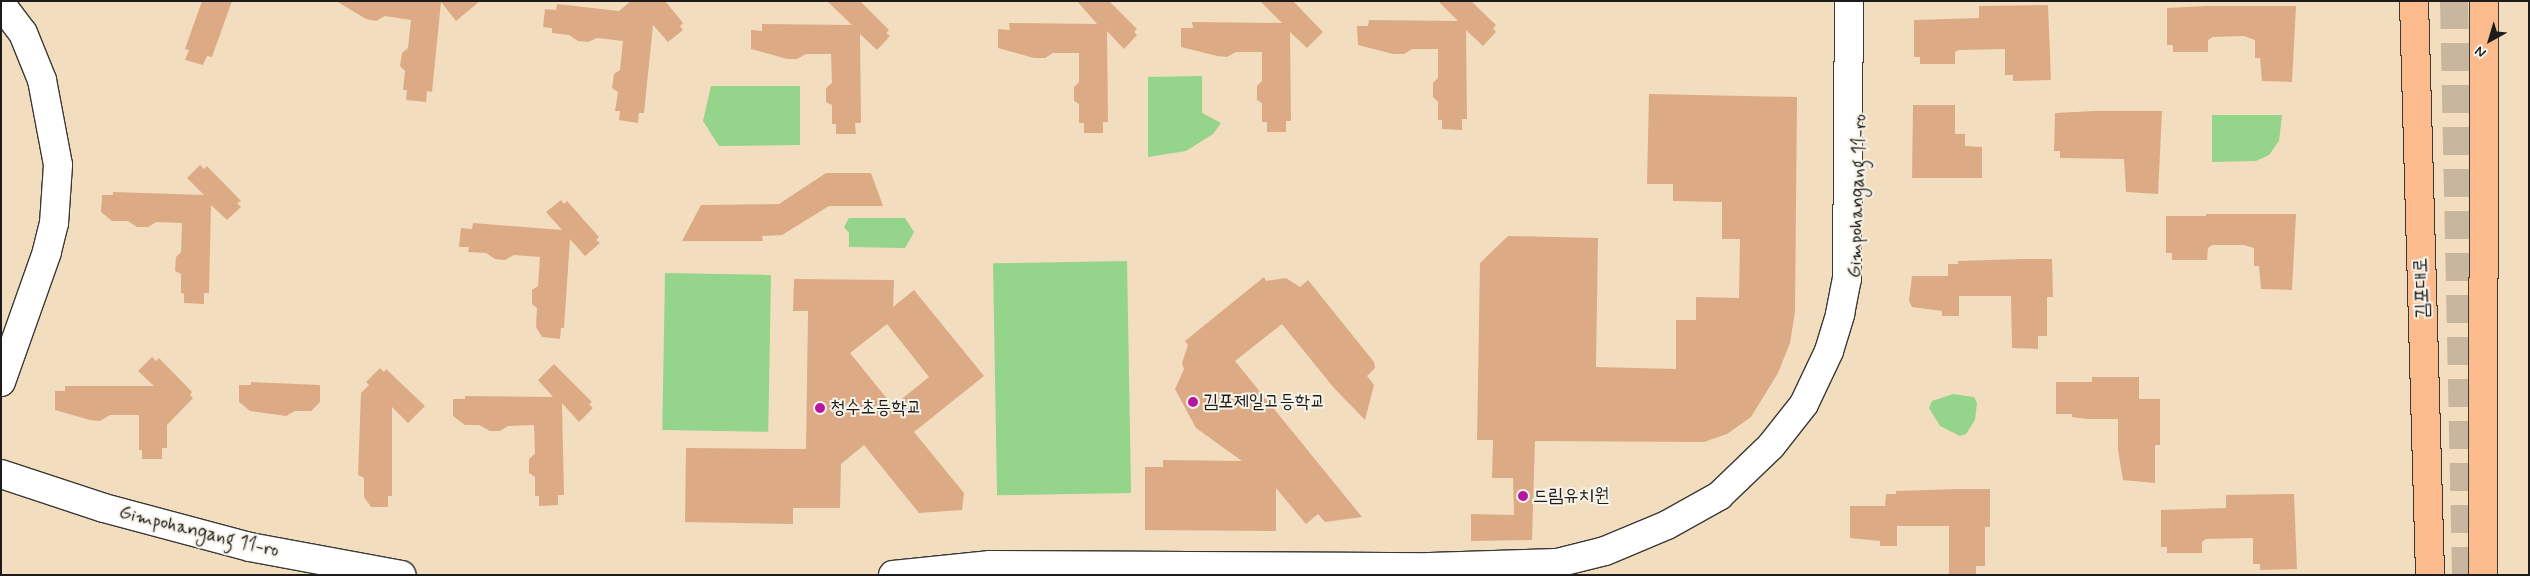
<!DOCTYPE html>
<meta charset="utf-8">
<style>
body{margin:0}
#map{position:relative;width:2530px;height:576px;overflow:hidden;background:#f3ddbf;font-family:Mynerve,"Poor Story",sans-serif}
div>[style]{position:absolute}
.green>*{inset:0;background:#94d48b;transform-origin:0 0}
.building>*{inset:0;background:#dcab85}
.major-tunnel>*{height:28px;margin-top:-14px;transform-origin:0;background:repeating-linear-gradient(90deg,#c8b69e 0 28px,transparent 0 42px)}
.roads{filter:drop-shadow(1px 0 #3c3934) drop-shadow(-1px 0 #3c3934) drop-shadow(0 1px #3c3934) drop-shadow(0 -1px #3c3934)}
.minor>*{height:28px;margin:-14px;padding:0 14px;transform-origin:14px;border-radius:14px;background:#fff}
.major>*{height:28px;margin:-14px;padding:0 14px;transform-origin:14px;border-radius:14px;background:#fbbb8d}
.dots>*{width:14px;height:14px;translate:-50% -50%;box-sizing:border-box;border:2px solid #f7f3e8;border-radius:50%}
span{translate:-50% -50%;white-space:nowrap;text-align:center;line-height:1.15;-webkit-text-stroke:4px #f7f3e8;paint-order:stroke}
.street-label{font-size:19px;color:#1c1c1c}
.poi-label{font-size:19px;color:#1c1c1c}
.left{translate:0 -50%;text-align:left}
.frame{position:absolute;inset:0;border:2px solid #1c1c1c;pointer-events:none}
.north{position:absolute;left:2465px;top:15px;width:50px;height:50px;-webkit-text-stroke:4px #f7f3e8;paint-order:stroke;rotate:219deg;font-size:14px;font-weight:700;line-height:20px;text-align:center;color:#1c1c1c}
.north::after{content:'';display:block;margin:auto;width:18px;height:22px;background:#1c1c1c;clip-path:polygon(50% 0,100% 100%,50% 72%,0 100%)}
</style>
<div id="map">
<div class="green">
<div style="clip-path:polygon(1202px 76px,1202px 113px,1221px 123px,1213px 134px,1186px 151px,1148px 157px,1148px 77px)"></div>
<div style="clip-path:polygon(711px 86px,800px 86px,800px 145px,719px 146px,703px 121px)"></div>
<div style="clip-path:polygon(2212px 115px,2282px 115px,2279px 141px,2269px 155px,2256px 161px,2212px 162px)"></div>
<div style="clip-path:polygon(849px 218px,905px 218px,914px 232px,905px 248px,849px 247px,849px 233px,844px 227px)"></div>
<div style="left:1127px;top:261px;width:232px;height:134px;rotate:89deg"></div>
<div style="left:665px;top:273px;width:106px;height:157px;rotate:1deg"></div>
<div style="clip-path:polygon(1953px 394px,1974px 397px,1977px 403px,1975px 420px,1966px 434px,1960px 436px,1940px 426px,1929px 408px,1932px 401px)"></div>
</div>
<div class="building">
<div style="clip-path:polygon(202px 1px,232px 1px,212px 57px,207px 56px,203px 65px,185px 60px,189px 50px,185px 49px)"></div>
<div style="clip-path:polygon(336px 1px,480px 1px,456px 21px,441px 2px,432px 92px,427px 91px,426px 102px,406px 100px,407px 90px,403px 90px,405px 71px,400px 66px,402px 53px,408px 48px,411px 20px,385px 16px,376px 21px,366px 19px)"></div>
<div style="clip-path:polygon(631px 1px,665px 1px,683px 23px,680px 26px,683px 30px,668px 42px,653px 25px,644px 113px,639px 113px,638px 123px,619px 120px,620px 111px,615px 111px,618px 92px,612px 88px,614px 74px,620px 70px,623px 41px,597px 38px,588px 42px,578px 41px,569px 35px,552px 33px,552px 28px,543px 27px,545px 9px,556px 10px,557px 4px,619px 11px)"></div>
<div style="clip-path:polygon(827px 1px,860px 1px,889px 30px,886px 33px,890px 36px,877px 50px,860px 34px,861px 123px,855px 123px,856px 134px,836px 134px,836px 124px,832px 124px,832px 105px,826px 102px,826px 88px,832px 83px,831px 54px,806px 54px,797px 59px,787px 59px,751px 49px,751px 30px,762px 31px,762px 24px,852px 25px)"></div>
<div style="clip-path:polygon(1077px 1px,1109px 1px,1137px 29px,1134px 32px,1137px 35px,1124px 49px,1107px 31px,1108px 122px,1103px 122px,1103px 133px,1084px 133px,1084px 123px,1079px 123px,1079px 104px,1074px 101px,1074px 87px,1079px 82px,1079px 53px,1053px 53px,1045px 58px,1034px 58px,998px 48px,998px 29px,1010px 30px,1009px 23px,1097px 24px)"></div>
<div style="clip-path:polygon(1260px 1px,1293px 1px,1323px 32px,1307px 48px,1290px 32px,1291px 121px,1286px 121px,1286px 132px,1267px 132px,1267px 122px,1262px 122px,1262px 103px,1257px 100px,1257px 86px,1262px 81px,1262px 52px,1236px 52px,1227px 57px,1217px 56px,1181px 47px,1181px 28px,1193px 28px,1192px 22px,1282px 23px)"></div>
<div style="clip-path:polygon(1438px 1px,1471px 1px,1496px 25px,1493px 28px,1496px 32px,1483px 46px,1466px 30px,1467px 119px,1462px 119px,1462px 130px,1442px 129px,1442px 120px,1438px 120px,1438px 102px,1433px 97px,1433px 83px,1438px 78px,1438px 49px,1412px 49px,1404px 54px,1393px 54px,1358px 45px,1357px 26px,1368px 26px,1369px 20px,1458px 21px)"></div>
<div style="clip-path:polygon(2048px 5px,2051px 80px,2013px 81px,2013px 75px,2005px 75px,2005px 49px,1959px 50px,1955px 52px,1955px 64px,1920px 64px,1920px 57px,1914px 57px,1914px 20px,1979px 18px,1979px 6px)"></div>
<div style="clip-path:polygon(2206px 6px,2296px 6px,2292px 82px,2262px 81px,2260px 58px,2255px 58px,2255px 40px,2244px 36px,2213px 37px,2208px 40px,2208px 52px,2173px 52px,2173px 45px,2167px 45px,2167px 8px)"></div>
<div style="clip-path:polygon(1649px 94px,1797px 97px,1795px 312px,1790px 343px,1778px 373px,1751px 417px,1727px 434px,1704px 442px,1535px 441px,1532px 540px,1471px 541px,1471px 514px,1514px 515px,1513px 478px,1492px 478px,1493px 440px,1477px 440px,1480px 263px,1508px 236px,1598px 238px,1596px 367px,1676px 369px,1676px 320px,1696px 320px,1696px 297px,1739px 298px,1740px 239px,1722px 239px,1722px 202px,1673px 201px,1673px 184px,1647px 184px)"></div>
<div style="clip-path:polygon(1913px 105px,1955px 105px,1955px 134px,1965px 134px,1965px 146px,1982px 147px,1982px 178px,1912px 178px)"></div>
<div style="clip-path:polygon(2095px 111px,2162px 111px,2158px 194px,2126px 192px,2124px 159px,2060px 158px,2060px 151px,2054px 151px,2055px 113px)"></div>
<div style="clip-path:polygon(200px 165px,204px 169px,207px 166px,241px 201px,237px 203px,241px 207px,227px 220px,211px 205px,209px 293px,204px 293px,204px 304px,184px 303px,184px 294px,181px 293px,181px 274px,175px 271px,176px 257px,181px 252px,182px 223px,156px 222px,148px 227px,137px 227px,128px 221px,112px 221px,101px 212px,102px 195px,113px 195px,113px 192px,204px 195px,187px 178px)"></div>
<div style="clip-path:polygon(826px 173px,871px 173px,883px 206px,829px 206px,782px 235px,762px 236px,763px 241px,682px 241px,701px 205px,779px 204px)"></div>
<div style="clip-path:polygon(561px 200px,564px 204px,567px 201px,599px 237px,596px 240px,600px 243px,585px 256px,570px 239px,564px 328px,561px 328px,560px 339px,542px 337px,536px 327px,537px 308px,532px 304px,532px 290px,538px 286px,540px 257px,514px 255px,505px 260px,495px 259px,486px 253px,468px 252px,469px 247px,459px 247px,461px 228px,472px 229px,473px 223px,562px 230px,546px 212px)"></div>
<div style="clip-path:polygon(2206px 214px,2296px 214px,2292px 290px,2261px 289px,2259px 266px,2254px 266px,2254px 248px,2244px 245px,2212px 245px,2208px 248px,2207px 260px,2172px 260px,2172px 253px,2166px 253px,2166px 216px,2206px 216px)"></div>
<div style="clip-path:polygon(2021px 259px,2052px 259px,2053px 297px,2047px 297px,2047px 336px,2038px 336px,2038px 349px,2012px 348px,2011px 296px,1959px 296px,1959px 316px,1942px 316px,1942px 311px,1912px 307px,1909px 301px,1912px 276px,1948px 276px,1948px 264px,1958px 264px,1958px 261px)"></div>
<div style="clip-path:polygon(1264px 277px,1266px 281px,1286px 278px,1300px 287px,1308px 280px,1374px 362px,1375px 368px,1367px 376px,1374px 385px,1365px 420px,1334px 388px,1282px 324px,1235px 361px,1362px 517px,1325px 522px,1318px 514px,1306px 524px,1276px 488px,1276px 531px,1145px 530px,1145px 467px,1163px 467px,1163px 460px,1242px 461px,1196px 428px,1175px 389px,1184px 369px,1182px 363px,1188px 345px,1185px 341px)"></div>
<div style="clip-path:polygon(evenodd,794px 279px,894px 280px,893px 307px,914px 290px,984px 376px,914px 432px,964px 493px,962px 510px,919px 513px,864px 445px,841px 464px,840px 508px,793px 508px,793px 524px,685px 522px,686px 448px,806px 449px,808px 311px,793px 311px,794px 279px,887px 324px,929px 377px,893px 406px,850px 353px,887px 324px)"></div>
<div style="clip-path:polygon(152px 357px,156px 361px,159px 358px,192px 392px,190px 395px,193px 398px,167px 425px,167px 448px,162px 448px,162px 459px,142px 459px,142px 450px,139px 450px,139px 415px,110px 415px,100px 421px,90px 420px,55px 410px,55px 391px,65px 391px,65px 386px,154px 386px,138px 371px)"></div>
<div style="clip-path:polygon(554px 364px,592px 402px,589px 404px,593px 408px,579px 422px,562px 403px,564px 495px,558px 495px,558px 505px,539px 506px,539px 496px,535px 496px,535px 477px,529px 473px,529px 459px,535px 454px,534px 425px,508px 426px,500px 431px,490px 431px,479px 425px,465px 425px,453px 416px,453px 399px,465px 399px,465px 396px,553px 397px,538px 380px)"></div>
<div style="clip-path:polygon(380px 368px,384px 372px,386px 369px,425px 406px,408px 423px,392px 407px,392px 496px,388px 496px,388px 507px,371px 507px,364px 497px,364px 478px,358px 475px,361px 393px,369px 385px,366px 382px)"></div>
<div style="clip-path:polygon(2092px 377px,2139px 377px,2139px 399px,2160px 399px,2160px 445px,2155px 445px,2155px 483px,2123px 480px,2118px 450px,2118px 419px,2087px 419px,2072px 417px,2072px 414px,2056px 414px,2056px 382px,2092px 382px)"></div>
<div style="clip-path:polygon(251px 382px,320px 385px,320px 402px,311px 411px,295px 411px,286px 416px,250px 411px,239px 402px,239px 385px,251px 385px)"></div>
<div style="clip-path:polygon(1959px 489px,1990px 489px,1990px 527px,1985px 527px,1985px 566px,1976px 566px,1976px 575px,1949px 575px,1949px 526px,1897px 526px,1897px 546px,1880px 546px,1880px 541px,1850px 538px,1850px 506px,1885px 506px,1886px 494px,1896px 494px,1896px 491px)"></div>
<div style="clip-path:polygon(2294px 494px,2297px 569px,2260px 570px,2260px 564px,2253px 564px,2253px 538px,2206px 539px,2202px 542px,2202px 553px,2167px 553px,2167px 547px,2161px 547px,2161px 510px,2226px 508px,2226px 495px)"></div>
</div>
<div class="major-tunnel">
<div style="left:2454px;top:1px;width:574px;rotate:88.8deg"></div>
</div>
<div class="roads">
<div class="minor">
<div style="left:1px;top:4px;width:36px;rotate:53deg"></div>
<div style="left:23px;top:33px;width:51px;rotate:68deg"></div>
<div style="left:42px;top:80px;width:86px;rotate:79.3deg"></div>
<div style="left:58px;top:165px;width:58px;rotate:93.9deg"></div>
<div style="left:54px;top:223px;width:30px;rotate:104deg"></div>
<div style="left:47px;top:252px;width:138px;rotate:109.5deg"></div>
<div style="left:1px;top:474px;width:108px;rotate:18.3deg"></div>
<div style="left:104px;top:508px;width:151px;rotate:15deg"></div>
<div style="left:250px;top:547px;width:154px;rotate:10.5deg"></div>
<div style="left:893px;top:575px;width:98px;rotate:-5.9deg"></div>
<div style="left:990px;top:565px;width:440px;rotate:0.3deg"></div>
<div style="left:1430px;top:567px;width:127px;rotate:-1.8deg"></div>
<div style="left:1557px;top:563px;width:49px;rotate:-14deg"></div>
<div style="left:1605px;top:551px;width:67px;rotate:-22.8deg"></div>
<div style="left:1667px;top:525px;width:60px;rotate:-29.1deg"></div>
<div style="left:1719px;top:496px;width:72px;rotate:-43.9deg"></div>
<div style="left:1771px;top:446px;width:53px;rotate:-51.8deg"></div>
<div style="left:1804px;top:404px;width:59px;rotate:-64.7deg"></div>
<div style="left:1829px;top:351px;width:39px;rotate:-73deg"></div>
<div style="left:1840px;top:314px;width:36px;rotate:-79deg"></div>
<div style="left:1847px;top:279px;width:278px;rotate:-89.6deg"></div>
</div>
<div class="major">
<div style="left:2414px;top:1px;width:574px;rotate:88.4deg"></div>
<div style="left:2483px;top:575px;width:574px;rotate:-89.9deg"></div>
</div>
</div>
<div class="dots">
<div style="left:1193px;top:402px;background:#b5179e"></div>
<div style="left:820px;top:408px;background:#b5179e"></div>
<div style="left:1523px;top:496px;background:#b5179e"></div>
</div>
<div class="street-label">
<span style="left:1858px;top:196px;rotate:-88deg">Gimpohangang 11-ro</span>
<span style="left:2422px;top:288px;rotate:-92deg">김포대로</span>
<span style="left:199px;top:532px;rotate:14deg">Gimpohangang 11-ro</span>
</div>
<div class="poi-label">
<span class="left" style="left:1203px;top:402px">김포제일고등학교</span>
<span class="left" style="left:830px;top:408px">청수초등학교</span>
<span class="left" style="left:1533px;top:496px">드림유치원</span>
</div>
<div class="frame"></div>
<div class="north">N</div>
</div>
